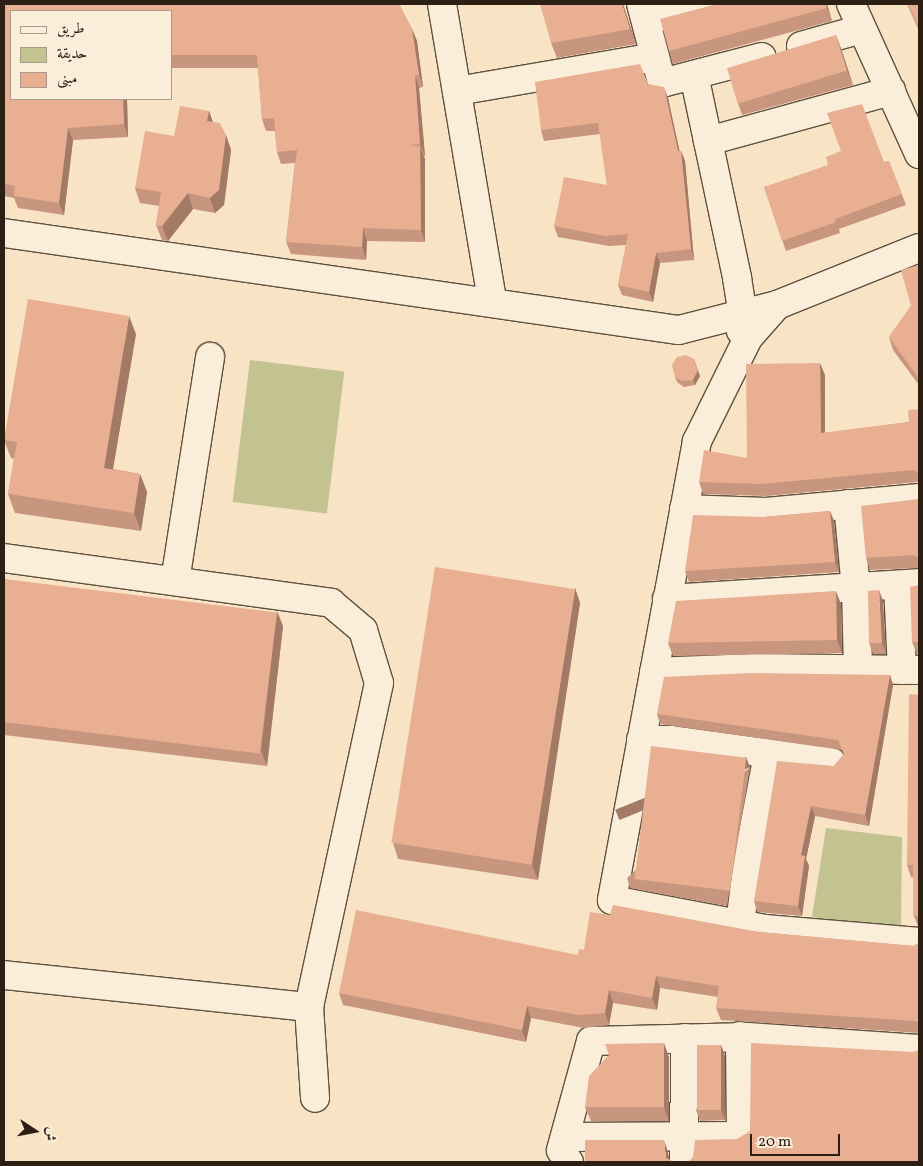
<!DOCTYPE html>
<meta charset="utf-8">
<style>
body{margin:0}
#map{position:relative;width:923px;height:1166px;overflow:hidden;background:#f8e3c5;font-family:Vollkorn,Amiri,serif}
div>[style]{position:absolute}
.green>*{inset:0;background:#c3c291;transform-origin:0 0}
.roads{filter:drop-shadow(1px 0 #5e5140) drop-shadow(-1px 0 #5e5140) drop-shadow(0 1px #5e5140) drop-shadow(0 -1px #5e5140)}
.minor>*{height:28px;margin:-14px;padding:0 14px;transform-origin:14px;border-radius:14px;background:#faedd9}
.wall>*{inset:0;background:#c8967e}
.shaded-wall>*{inset:0;background:#a27a66;transform-origin:0 0}
.building>*{inset:0;background:#e8af92;transform-origin:0 0}
span{translate:-50% -50%;white-space:nowrap;text-align:center;line-height:1.15;-webkit-text-stroke:4px #faedd9;paint-order:stroke}
.frame{position:absolute;inset:0;border:5px solid #2b2013;pointer-events:none}
.legend{position:absolute;left:10px;top:10px;width:162px;height:90px;box-sizing:border-box;background:#faedd9;border:1px solid #a79b8a;margin:0;padding:6px 9px;list-style:none;font-size:15px;color:#2b2013}
.legend li{display:flex;align-items:center;gap:10px;height:25px}
.legend b{width:25px;border:1px solid #a79b8a}
.north{position:absolute;left:10px;top:1106px;width:50px;height:50px;-webkit-text-stroke:4px #faedd9;paint-order:stroke;rotate:101deg;font-size:14px;font-weight:700;line-height:20px;text-align:center;color:#2b2013}
.north::after{content:'';display:block;margin:auto;width:18px;height:22px;background:#2b2013;clip-path:polygon(50% 0,100% 100%,50% 72%,0 100%)}
.scale{position:absolute;left:750px;top:1134px;width:90px;height:22px;box-sizing:border-box;border:2px solid #2b2013;border-top:0;padding-left:6px;font-size:15px;line-height:18px;white-space:nowrap;color:#2b2013;-webkit-text-stroke:4px #faedd9;paint-order:stroke}
</style>
<div id="map">
<div class="green">
<div style="left:250px;top:360px;width:95px;height:143px;rotate:7deg"></div>
<div style="clip-path:polygon(826px 828px,902px 837px,901px 929px,812px 917px)"></div>
</div>
<div class="roads">
<div class="minor">
<div style="left:442px;top:4px;width:301px;rotate:80.4deg"></div>
<div style="left:641px;top:4px;width:82px;rotate:75.1deg"></div>
<div style="left:662px;top:83px;width:103px;rotate:-14.6deg"></div>
<div style="left:851px;top:4px;width:165px;rotate:65.6deg"></div>
<div style="left:647px;top:20px;width:68px;rotate:-13.6deg"></div>
<div style="left:801px;top:46px;width:63px;rotate:-15.6deg"></div>
<div style="left:694px;top:75px;width:208px;rotate:78deg"></div>
<div style="left:737px;top:278px;width:36px;rotate:81deg"></div>
<div style="left:743px;top:314px;width:17px;rotate:97deg"></div>
<div style="left:457px;top:91px;width:201px;rotate:-9.7deg"></div>
<div style="left:708px;top:141px;width:190px;rotate:-15.3deg"></div>
<div style="left:4px;top:233px;width:682px;rotate:8.18deg"></div>
<div style="left:679px;top:330px;width:101px;rotate:-14.3deg"></div>
<div style="left:777px;top:305px;width:153px;rotate:-21.9deg"></div>
<div style="left:777px;top:305px;width:44px;rotate:131.3deg"></div>
<div style="left:748px;top:338px;width:115px;rotate:116.3deg"></div>
<div style="left:697px;top:441px;width:467px;rotate:100.5deg"></div>
<div style="left:612px;top:900px;width:156px;rotate:10.7deg"></div>
<div style="left:765px;top:929px;width:155px;rotate:4.8deg"></div>
<div style="left:848px;top:504px;width:84px;rotate:84.6deg"></div>
<div style="left:856px;top:588px;width:81px;rotate:88.6deg"></div>
<div style="left:684px;top:509px;width:82px;rotate:2.1deg"></div>
<div style="left:766px;top:512px;width:154px;rotate:-5.2deg"></div>
<div style="left:4px;top:558px;width:330px;rotate:7.8deg"></div>
<div style="left:331px;top:603px;width:42px;rotate:40.2deg"></div>
<div style="left:363px;top:630px;width:55px;rotate:73.2deg"></div>
<div style="left:379px;top:683px;width:331px;rotate:102.2deg"></div>
<div style="left:309px;top:1007px;width:91px;rotate:86.2deg"></div>
<div style="left:175px;top:581px;width:227px;rotate:-81.1deg"></div>
<div style="left:898px;top:585px;width:85px;rotate:87.3deg"></div>
<div style="left:667px;top:599px;width:253px;rotate:-3.6deg"></div>
<div style="left:654px;top:672px;width:99px;rotate:-2.3deg"></div>
<div style="left:753px;top:668px;width:166px;rotate:0.7deg"></div>
<div style="left:641px;top:740px;width:30px"></div>
<div style="left:671px;top:740px;width:162px;rotate:7.8deg"></div>
<div style="left:740px;top:924px;width:64px;rotate:-82.9deg"></div>
<div style="left:748px;top:860px;width:108px;rotate:-79.3deg"></div>
<div style="left:4px;top:975px;width:307px;rotate:6deg"></div>
<div style="left:565px;top:1137px;width:176px;rotate:-0.3deg"></div>
<div style="left:741px;top:1136px;width:100px;rotate:-90.6deg"></div>
<div style="left:569px;top:1162px;width:14px;rotate:-124deg"></div>
<div style="left:561px;top:1150px;width:113px;rotate:-74.6deg"></div>
<div style="left:591px;top:1041px;width:157px;rotate:-1.5deg"></div>
<div style="left:748px;top:1037px;width:171px;rotate:4deg"></div>
<div style="left:684px;top:1162px;width:124px;rotate:-89.5deg"></div>
</div>
</div>
<div class="wall">
<div style="clip-path:polygon(4px 4px,399px 4px,412px 29px,417px 41px,423px 87px,419px 88px,425px 156px,424px 156px,425px 159px,425px 242px,367px 241px,366px 260px,291px 254px,286px 242px,295px 163px,281px 164px,277px 152px,275px 131px,266px 131px,262px 119px,258px 68px,171px 68px,171px 11px,11px 11px,11px 99px,127px 99px,128px 137px,73px 140px,64px 215px,18px 208px,14px 198px,4px 196px)"></div>
<div style="clip-path:polygon(623px 4px,636px 44px,557px 58px,551px 43px)"></div>
<div style="clip-path:polygon(717px 4px,827px 4px,832px 21px,673px 64px,669px 51px)"></div>
<div style="clip-path:polygon(907px 4px,919px 4px,919px 31px)"></div>
<div style="clip-path:polygon(836px 35px,853px 85px,742px 115px,737px 100px)"></div>
<div style="clip-path:polygon(648px 84px,668px 98px,679px 151px,681px 151px,685px 161px,694px 260px,660px 263px,653px 302px,622px 295px,618px 285px,626px 245px,609px 246px,558px 237px,554px 226px,607px 185px,600px 134px,544px 141px,541px 130px)"></div>
<div style="clip-path:polygon(209px 111px,213px 122px,226px 135px,231px 150px,224px 205px,215px 213px,193px 209px,168px 241px,162px 240px,156px 225px,159px 206px,140px 203px,135px 188px,174px 136px)"></div>
<div style="clip-path:polygon(889px 161px,906px 205px,839px 229px,840px 233px,786px 251px,764px 187px,884px 162px)"></div>
<div style="clip-path:polygon(919px 265px,919px 385px,893px 350px,889px 337px,911px 306px)"></div>
<div style="clip-path:polygon(136px 334px,113px 469px,140px 474px,147px 492px,141px 531px,15px 513px,8px 494px,14px 459px,11px 458px,4px 440px)"></div>
<div style="clip-path:polygon(825px 375px,825px 433px,909px 422px,919px 409px,919px 483px,918px 482px,766px 496px,703px 494px,699px 482px,747px 458px)"></div>
<div style="clip-path:polygon(700px 376px,695px 385px,684px 387px,677px 382px,675px 377px)"></div>
<div style="clip-path:polygon(919px 499px,919px 568px,870px 570px,866px 558px)"></div>
<div style="clip-path:polygon(830px 511px,834px 521px,839px 572px,689px 582px,685px 571px,764px 517px)"></div>
<div style="clip-path:polygon(4px 579px,283px 626px,267px 766px,4px 735px)"></div>
<div style="clip-path:polygon(919px 585px,919px 654px,917px 654px,912px 642px)"></div>
<div style="clip-path:polygon(575px 588px,580px 603px,538px 880px,398px 859px,393px 843px)"></div>
<div style="clip-path:polygon(883px 601px,886px 654px,873px 654px,869px 643px)"></div>
<div style="clip-path:polygon(841px 604px,842px 653px,673px 656px,668px 643px)"></div>
<div style="clip-path:polygon(890px 675px,893px 685px,869px 826px,815px 816px,806px 859px,809px 866px,802px 916px,757px 912px,754px 901px,834px 766px,844px 754px,842px 750px,660px 724px,657px 714px)"></div>
<div style="clip-path:polygon(919px 695px,919px 927px,918px 926px,913px 914px,913px 877px,911px 877px,907px 865px)"></div>
<div style="clip-path:polygon(750px 767px,727px 906px,630px 888px,627px 878px)"></div>
<div style="clip-path:polygon(610px 915px,759px 932px,913px 946px,919px 943px,919px 1033px,721px 1020px,716px 1008px,718px 997px,660px 988px,657px 1010px,613px 1003px,609px 1025px,584px 1028px,531px 1018px,526px 1042px,343px 1005px,339px 993px,578px 955px,584px 950px)"></div>
<div style="clip-path:polygon(721px 1045px,725px 1056px,725px 1120px,700px 1121px,696px 1110px)"></div>
<div style="clip-path:polygon(669px 1057px,669px 1121px,591px 1121px,585px 1107px)"></div>
</div>
<div class="shaded-wall">
<div style="clip-path:polygon(622px 4px,623px 4px,636px 44px,630px 29px)"></div>
<div style="clip-path:polygon(826px 4px,827px 4px,832px 21px,827px 8px)"></div>
<div style="clip-path:polygon(412px 29px,417px 41px,423px 87px,419px 75px)"></div>
<div style="clip-path:polygon(836px 35px,842px 51px,853px 85px,847px 70px)"></div>
<div style="clip-path:polygon(415px 75px,419px 88px,425px 156px,420px 144px)"></div>
<div style="clip-path:polygon(664px 87px,668px 98px,682px 162px,678px 151px)"></div>
<div style="clip-path:polygon(123px 99px,127px 99px,128px 137px,124px 124px)"></div>
<div style="clip-path:polygon(209px 111px,214px 126px,207px 121px)"></div>
<div style="clip-path:polygon(68px 128px,73px 140px,64px 215px,59px 203px)"></div>
<div style="clip-path:polygon(226px 135px,231px 150px,224px 205px,215px 213px,210px 198px)"></div>
<div style="clip-path:polygon(420px 147px,425px 159px,425px 242px,421px 230px)"></div>
<div style="clip-path:polygon(681px 151px,685px 161px,694px 260px,691px 249px)"></div>
<div style="clip-path:polygon(188px 193px,193px 209px,168px 241px,162px 226px)"></div>
<div style="clip-path:polygon(363px 228px,367px 241px,366px 260px,362px 247px)"></div>
<div style="clip-path:polygon(656px 253px,660px 263px,653px 302px,649px 292px)"></div>
<div style="clip-path:polygon(129px 316px,136px 334px,110px 486px,104px 468px)"></div>
<div style="clip-path:polygon(694px 359px,700px 376px,695px 385px,693px 380px)"></div>
<div style="clip-path:polygon(820px 363px,825px 375px,825px 446px,821px 433px)"></div>
<div style="clip-path:polygon(140px 474px,147px 492px,141px 531px,134px 513px)"></div>
<div style="clip-path:polygon(830px 511px,834px 521px,839px 572px,835px 562px)"></div>
<div style="clip-path:polygon(575px 588px,580px 603px,538px 880px,532px 865px)"></div>
<div style="clip-path:polygon(879px 590px,883px 601px,886px 654px,882px 643px)"></div>
<div style="clip-path:polygon(836px 591px,841px 604px,842px 653px,837px 640px)"></div>
<div style="clip-path:polygon(277px 611px,283px 626px,267px 766px,261px 751px)"></div>
<div style="clip-path:polygon(890px 675px,893px 685px,869px 826px,865px 815px)"></div>
<div style="left:746px;top:757px;width:11px;height:141px;rotate:68deg"></div>
<div style="clip-path:polygon(811px 806px,815px 816px,806px 859px,809px 866px,802px 916px,798px 906px,801px 855px)"></div>
<div style="clip-path:polygon(656px 976px,660px 988px,657px 1010px,652px 998px)"></div>
<div style="clip-path:polygon(609px 990px,613px 1003px,609px 1025px,605px 1013px)"></div>
<div style="clip-path:polygon(527px 1006px,531px 1018px,526px 1042px,522px 1030px)"></div>
<div style="clip-path:polygon(664px 1043px,669px 1057px,669px 1121px,664px 1107px)"></div>
<div style="clip-path:polygon(721px 1045px,725px 1056px,725px 1120px,721px 1110px)"></div>
<div style="clip-path:polygon(664px 1140px,668px 1152px,670px 1162px,666px 1158px)"></div>
</div>
<div class="building">
<div style="clip-path:polygon(4px 4px,399px 4px,412px 29px,419px 75px,415px 75px,420px 144px,410px 145px,420px 147px,421px 230px,363px 228px,362px 247px,286px 242px,297px 150px,277px 152px,274px 118px,262px 119px,257px 55px,171px 55px,171px 11px,11px 11px,11px 99px,123px 99px,124px 124px,68px 128px,59px 203px,14px 196px,15px 186px,4px 184px)"></div>
<div style="clip-path:polygon(540px 4px,622px 4px,630px 29px,551px 43px)"></div>
<div style="clip-path:polygon(717px 4px,826px 4px,827px 8px,669px 51px,660px 19px)"></div>
<div style="clip-path:polygon(908px 4px,919px 4px,919px 28px)"></div>
<div style="left:836px;top:35px;width:37px;height:114px;rotate:73deg"></div>
<div style="clip-path:polygon(640px 64px,648px 84px,664px 87px,678px 151px,681px 151px,691px 249px,656px 253px,649px 292px,618px 285px,628px 234px,605px 236px,554px 226px,564px 177px,607px 185px,598px 123px,541px 130px,535px 82px)"></div>
<div style="clip-path:polygon(862px 104px,884px 162px,889px 161px,902px 194px,835px 219px,836px 222px,782px 241px,764px 187px,828px 165px,826px 157px,841px 151px,827px 113px)"></div>
<div style="clip-path:polygon(180px 106px,209px 111px,207px 121px,220px 123px,226px 135px,219px 190px,210px 198px,188px 193px,162px 226px,156px 225px,161px 192px,135px 188px,145px 131px,174px 136px)"></div>
<div style="clip-path:polygon(919px 265px,919px 381px,919px 379px,889px 337px,911px 306px,901px 270px)"></div>
<div style="clip-path:polygon(28px 299px,129px 316px,104px 468px,140px 474px,134px 513px,8px 494px,17px 442px,4px 440px)"></div>
<div style="clip-path:polygon(686px 355px,694px 359px,698px 370px,693px 380px,682px 381px,675px 377px,672px 365px,677px 357px)"></div>
<div style="clip-path:polygon(820px 363px,821px 433px,909px 422px,908px 410px,919px 409px,919px 473px,913px 470px,761px 484px,699px 482px,704px 450px,747px 458px,746px 364px)"></div>
<div style="clip-path:polygon(919px 499px,919px 558px,914px 555px,866px 558px,861px 506px)"></div>
<div style="clip-path:polygon(830px 511px,835px 562px,685px 571px,693px 515px,764px 517px)"></div>
<div style="left:435px;top:567px;width:142px;height:279px;rotate:9deg"></div>
<div style="left:4px;top:579px;width:275px;height:142px;rotate:7deg"></div>
<div style="clip-path:polygon(919px 585px,919px 642px,912px 642px,910px 587px)"></div>
<div style="clip-path:polygon(879px 590px,882px 643px,869px 643px,868px 591px)"></div>
<div style="clip-path:polygon(836px 591px,837px 640px,668px 643px,676px 601px)"></div>
<div style="clip-path:polygon(750px 673px,890px 675px,865px 815px,811px 806px,801px 855px,805px 856px,798px 906px,754px 901px,777px 761px,834px 766px,844px 754px,838px 740px,657px 714px,664px 677px)"></div>
<div style="clip-path:polygon(909px 694px,919px 695px,919px 917px,913px 914px,913px 865px,907px 865px)"></div>
<div style="left:651px;top:746px;width:96px;height:134px;rotate:7deg"></div>
<div style="clip-path:polygon(613px 905px,759px 932px,913px 946px,919px 943px,919px 1023px,916px 1021px,716px 1008px,719px 986px,656px 976px,652px 998px,609px 990px,605px 1013px,580px 1015px,527px 1006px,522px 1030px,339px 993px,356px 910px,578px 955px,579px 949px,584px 950px,590px 912px,610px 915px)"></div>
<div style="clip-path:polygon(664px 1043px,664px 1107px,585px 1107px,589px 1076px,609px 1055px,605px 1044px)"></div>
<div style="clip-path:polygon(751px 1043px,913px 1052px,919px 1050px,919px 1162px,688px 1162px,693px 1157px,695px 1140px,737px 1139px,750px 1131px)"></div>
<div style="left:721px;top:1045px;width:65px;height:24px;rotate:90deg"></div>
<div style="clip-path:polygon(585px 1140px,664px 1140px,666px 1158px,674px 1162px,585px 1162px)"></div>
</div>
<div class="frame"></div>
<ul class="legend">
<li><b style="height:6px;background:#faedd9"></b>طريق</li>
<li><b style="height:14px;background:#c3c291"></b>حديقة</li>
<li><b style="height:14px;background:#e8af92"></b>مبنى</li>
</ul>
<div class="north">ش</div>
<div class="scale">20 m</div>
</div>
